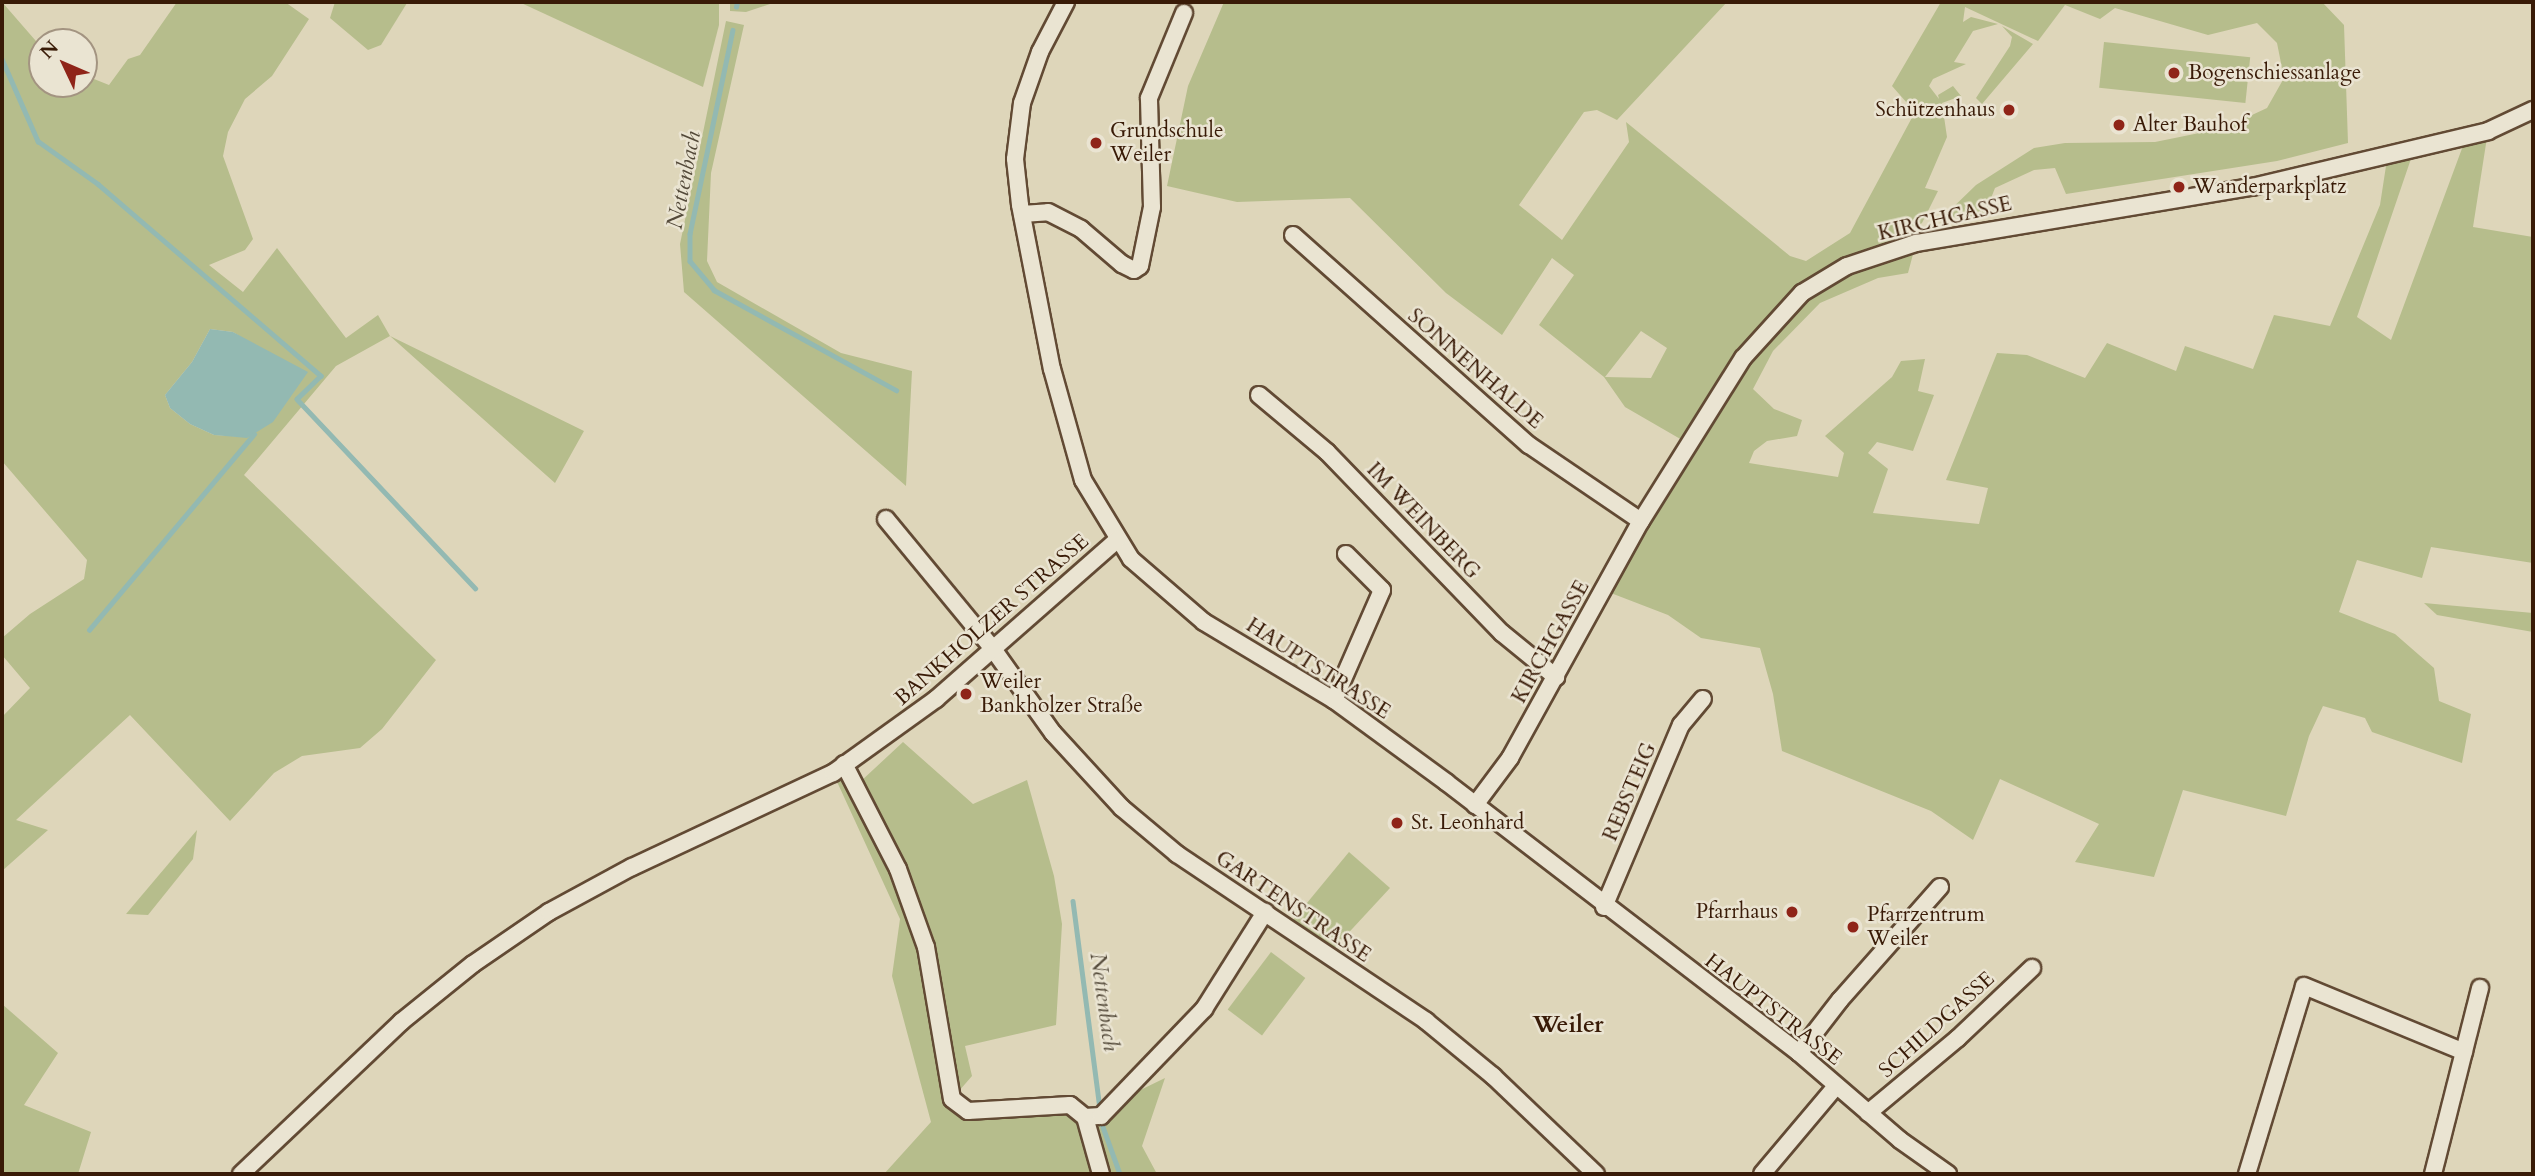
<!DOCTYPE html>
<meta charset="utf-8">
<style>
body{margin:0}
#map{position:relative;width:2535px;height:1176px;overflow:hidden;background:#ded6ba;font-family:Cardo,serif}
div>[style]{position:absolute}
.green>*{inset:0;background:#b6bd8c;transform-origin:0 0}
.water>*{inset:0;background:#93b9b2}
.stream>*{height:4.5px;margin:-2.25px;padding:0 2.25px;transform-origin:2.25px;border-radius:2.25px;background:#93b9b2}
.roads{filter:drop-shadow(2px 0 #624a34) drop-shadow(-2px 0 #624a34) drop-shadow(0 2px #624a34) drop-shadow(0 -2px #624a34)}
.minor>*{height:16px;margin:-8px;padding:0 8px;transform-origin:8px;border-radius:8px;background:#eae4d2}
.dots>*{width:19px;height:19px;translate:-50% -50%;box-sizing:border-box;border:4px solid #eae4d2;border-radius:50%}
span{translate:-50% -50%;white-space:nowrap;text-align:center;line-height:1.15;-webkit-text-stroke:5px #eae4d2;paint-order:stroke}
.poi-label{font-size:21px;color:#391b07}
.left{translate:0 -50%;text-align:left}
.right{translate:-100% -50%;text-align:right}
.street-label{font-size:21px;color:#391b07}
.water-label{font-size:23px;color:#544a3a;font-style:italic}
.quarter-label{font-size:24px;color:#391b07;font-weight:700}
.frame{position:absolute;inset:0;border:4px solid #391b07;pointer-events:none}
.north{position:absolute;left:28px;top:28px;width:70px;height:70px;box-sizing:border-box;background:#eae4d2;border:2px solid #a39481;border-radius:50%;rotate:314deg;font-size:19px;font-weight:700;line-height:28px;text-align:center;color:#391b07}
.north::after{content:'';display:block;margin:auto;width:24px;height:32px;background:#8f2418;clip-path:polygon(50% 0,100% 100%,50% 72%,0 100%)}
</style>
<div id="map">
<div class="green">
<div style="clip-path:polygon(evenodd,2px 2px,42px 48px,42px 84px,84px 84px,84px 75px,109px 85px,128px 59px,140px 55px,177px 2px,285px 2px,309px 19px,272px 76px,245px 99px,228px 132px,223px 156px,253px 239px,245px 250px,209px 265px,243px 292px,277px 248px,346px 338px,378px 315px,390px 336px,584px 431px,555px 483px,390px 336px,336px 366px,244px 475px,436px 660px,382px 729px,360px 748px,302px 756px,274px 773px,230px 821px,130px 715px,16px 820px,48px 830px,2px 871px,2px 717px,30px 688px,2px 655px,2px 638px,30px 614px,84px 579px,87px 560px,2px 461px,2px 2px,210px 329px,233px 332px,260px 349px,248px 437px,214px 435px,190px 424px,170px 408px,165px 395px,192px 362px,210px 329px)"></div>
<div style="clip-path:polygon(335px 2px,406px 2px,407px 3px,381px 45px,368px 50px,330px 18px)"></div>
<div style="clip-path:polygon(519px 2px,719px 2px,719px 25px,703px 87px)"></div>
<div style="clip-path:polygon(730px 2px,776px 2px,746px 12px,730px 11px)"></div>
<div style="clip-path:polygon(evenodd,1224px 2px,1727px 2px,1617px 120px,1597px 110px,1584px 112px,1519px 205px,1562px 240px,1629px 142px,1626px 122px,1790px 256px,1806px 261px,1850px 233px,1915px 112px,1892px 86px,1941px 2px,2322px 2px,2344px 25px,2348px 143px,2277px 161px,2066px 194px,2055px 168px,2034px 170px,1995px 188px,1984px 216px,1942px 218px,1976px 185px,2034px 148px,2065px 143px,2155px 142px,2224px 128px,2267px 108px,2284px 78px,2277px 43px,2257px 23px,2208px 35px,2115px 8px,2100px 19px,2065px 5px,2038px 41px,1965px 7px,1963px 22px,1971px 17px,1998px 24px,1973px 31px,1954px 62px,1966px 64px,1933px 79px,1929px 86px,1939px 99px,1938px 95px,1953px 86px,1961px 96px,1942px 103px,1947px 137px,1925px 188px,1938px 191px,1922px 223px,1909px 232px,1905px 226px,1883px 253px,1916px 243px,1908px 273px,1878px 278px,1820px 303px,1773px 351px,1753px 389px,1774px 409px,1802px 420px,1797px 436px,1767px 441px,1754px 451px,1749px 463px,1838px 477px,1844px 453px,1825px 436px,1892px 377px,1901px 361px,1925px 359px,1918px 391px,1934px 395px,1913px 451px,1877px 442px,1868px 453px,1888px 469px,1873px 513px,1979px 524px,1988px 488px,1946px 480px,1997px 353px,2027px 355px,2085px 378px,2107px 343px,2176px 371px,2185px 346px,2253px 369px,2274px 315px,2330px 326px,2380px 205px,2388px 153px,2415px 147px,2357px 317px,2391px 340px,2467px 135px,2488px 131px,2473px 227px,2533px 237px,2533px 563px,2431px 547px,2422px 578px,2357px 560px,2339px 612px,2395px 634px,2434px 668px,2439px 701px,2471px 714px,2462px 763px,2372px 732px,2365px 718px,2323px 706px,2309px 736px,2286px 816px,2183px 790px,2154px 877px,2075px 862px,2099px 824px,2000px 779px,1973px 840px,1931px 811px,1782px 751px,1773px 694px,1760px 648px,1701px 638px,1668px 615px,1603px 590px,1689px 444px,1625px 407px,1604px 377px,1539px 325px,1574px 275px,1552px 258px,1502px 335px,1446px 293px,1350px 198px,1237px 202px,1167px 186px,1188px 86px,1224px 2px,1641px 331px,1667px 348px,1651px 378px,1605px 377px,1641px 331px)"></div>
<div style="clip-path:polygon(726px 21px,744px 25px,711px 173px,707px 261px,717px 282px,841px 353px,912px 371px,906px 486px,684px 292px,680px 244px)"></div>
<div style="clip-path:polygon(2002px 26px,2033px 44px,1982px 104px,1976px 98px,2010px 46px,2012px 37px)"></div>
<div style="left:2104px;top:42px;width:147px;height:46px;rotate:6deg"></div>
<div style="clip-path:polygon(2424px 603px,2533px 613px,2533px 632px,2437px 615px)"></div>
<div style="clip-path:polygon(903px 742px,973px 804px,1027px 780px,1054px 876px,1062px 924px,1056px 1025px,965px 1046px,972px 1076px,952px 1099px,968px 1111px,1070px 1105px,1085px 1117px,1165px 1078px,1142px 1146px,1157px 1174px,884px 1174px,931px 1122px,892px 976px,900px 919px,833px 773px,860px 782px)"></div>
<div style="clip-path:polygon(197px 830px,193px 859px,148px 915px,126px 914px)"></div>
<div style="clip-path:polygon(1349px 852px,1390px 888px,1328px 955px,1288px 926px)"></div>
<div style="left:1271px;top:952px;width:43px;height:72px;rotate:37deg"></div>
<div style="clip-path:polygon(2px 1004px,58px 1053px,24px 1105px,91px 1132px,78px 1174px,2px 1174px)"></div>
</div>
<div class="water">
<div style="clip-path:polygon(210px 329px,233px 332px,308px 372px,273px 422px,247px 438px,214px 435px,190px 424px,170px 408px,165px 395px,192px 362px)"></div>
</div>
<div class="stream">
<div style="left:736px;top:7px;width:5px;rotate:-79deg"></div>
<div style="left:733px;top:30px;width:208px;rotate:101.9deg"></div>
<div style="left:690px;top:234px;width:27px;rotate:90deg"></div>
<div style="left:690px;top:261px;width:38px;rotate:50deg"></div>
<div style="left:714px;top:290px;width:208px;rotate:28.8deg"></div>
<div style="left:2px;top:59px;width:90px;rotate:66.3deg"></div>
<div style="left:38px;top:141px;width:74px;rotate:35.6deg"></div>
<div style="left:98px;top:184px;width:294px;rotate:40.7deg"></div>
<div style="left:321px;top:376px;width:33px;rotate:136deg"></div>
<div style="left:297px;top:399px;width:260px;rotate:46.7deg"></div>
<div style="left:89px;top:630px;width:256px;rotate:-49.9deg"></div>
<div style="left:1073px;top:901px;width:209px;rotate:82.6deg"></div>
<div style="left:1102px;top:1124px;width:53px;rotate:70.2deg"></div>
</div>
<div class="roads">
<div class="minor">
<div style="left:1066px;top:2px;width:56px;rotate:117.5deg"></div>
<div style="left:1040px;top:52px;width:54px;rotate:109.4deg"></div>
<div style="left:1022px;top:103px;width:56px;rotate:97.1deg"></div>
<div style="left:1015px;top:159px;width:46px;rotate:83.8deg"></div>
<div style="left:1020px;top:205px;width:167px;rotate:79deg"></div>
<div style="left:1052px;top:369px;width:115px;rotate:74.4deg"></div>
<div style="left:1083px;top:480px;width:92px;rotate:58.7deg"></div>
<div style="left:1131px;top:559px;width:96px;rotate:40.8deg"></div>
<div style="left:1204px;top:622px;width:152px;rotate:31deg"></div>
<div style="left:1334px;top:700px;width:139px;rotate:36.2deg"></div>
<div style="left:1446px;top:782px;width:445px;rotate:37.5deg"></div>
<div style="left:1799px;top:1053px;width:133px;rotate:40.7deg"></div>
<div style="left:1900px;top:1140px;width:59px;rotate:35.3deg"></div>
<div style="left:1022px;top:214px;width:26px;rotate:-4deg"></div>
<div style="left:1048px;top:212px;width:37px;rotate:27deg"></div>
<div style="left:1081px;top:229px;width:54px;rotate:40.5deg"></div>
<div style="left:1122px;top:264px;width:13px;rotate:27deg"></div>
<div style="left:1134px;top:270px;width:7px;rotate:-34deg"></div>
<div style="left:1140px;top:266px;width:60px;rotate:-78.5deg"></div>
<div style="left:1152px;top:207px;width:109px;rotate:-91.6deg"></div>
<div style="left:1149px;top:98px;width:92px;rotate:-67.6deg"></div>
<div style="left:1293px;top:235px;width:316px;rotate:41.7deg"></div>
<div style="left:1529px;top:445px;width:135px;rotate:34.2deg"></div>
<div style="left:1259px;top:395px;width:89px;rotate:40deg"></div>
<div style="left:1327px;top:452px;width:252px;rotate:46deg"></div>
<div style="left:1502px;top:633px;width:70px;rotate:39.2deg"></div>
<div style="left:886px;top:519px;width:168px;rotate:50.5deg"></div>
<div style="left:993px;top:649px;width:103px;rotate:54.5deg"></div>
<div style="left:1053px;top:733px;width:102px;rotate:47.4deg"></div>
<div style="left:1122px;top:808px;width:72px;rotate:39.9deg"></div>
<div style="left:1177px;top:854px;width:300px;rotate:33.8deg"></div>
<div style="left:1426px;top:1021px;width:87px;rotate:39.4deg"></div>
<div style="left:1493px;top:1076px;width:142px;rotate:43.6deg"></div>
<div style="left:1334px;top:700px;width:120px;rotate:-66.4deg"></div>
<div style="left:1382px;top:590px;width:51px;rotate:-135deg"></div>
<div style="left:844px;top:764px;width:118px;rotate:62.8deg"></div>
<div style="left:898px;top:869px;width:83px;rotate:70.3deg"></div>
<div style="left:926px;top:947px;width:154px;rotate:80.3deg"></div>
<div style="left:952px;top:1099px;width:20px;rotate:37deg"></div>
<div style="left:968px;top:1111px;width:102px;rotate:-3.4deg"></div>
<div style="left:1070px;top:1105px;width:19px;rotate:39deg"></div>
<div style="left:1475px;top:805px;width:59px;rotate:-53.3deg"></div>
<div style="left:1510px;top:758px;width:271px;rotate:-61.1deg"></div>
<div style="left:1641px;top:521px;width:192px;rotate:-58deg"></div>
<div style="left:1743px;top:358px;width:88px;rotate:-47.8deg"></div>
<div style="left:1802px;top:293px;width:52px;rotate:-31deg"></div>
<div style="left:1847px;top:266px;width:73px;rotate:-18.4deg"></div>
<div style="left:1916px;top:243px;width:341px;rotate:-9.5deg"></div>
<div style="left:2252px;top:187px;width:243px;rotate:-13.3deg"></div>
<div style="left:2488px;top:131px;width:50px;rotate:-25deg"></div>
<div style="left:1604px;top:907px;width:198px;rotate:-67.1deg"></div>
<div style="left:1681px;top:725px;width:34px;rotate:-50deg"></div>
<div style="left:1799px;top:1053px;width:67px;rotate:-52.3deg"></div>
<div style="left:1840px;top:1000px;width:151px;rotate:-48.5deg"></div>
<div style="left:1868px;top:1113px;width:117px;rotate:-39.8deg"></div>
<div style="left:1958px;top:1038px;width:102px;rotate:-43.4deg"></div>
<div style="left:241px;top:1174px;width:221px;rotate:-43.5deg"></div>
<div style="left:401px;top:1022px;width:92px;rotate:-38.9deg"></div>
<div style="left:473px;top:964px;width:92px;rotate:-34.4deg"></div>
<div style="left:549px;top:912px;width:94px;rotate:-28.5deg"></div>
<div style="left:632px;top:867px;width:222px;rotate:-25.1deg"></div>
<div style="left:833px;top:773px;width:127px;rotate:-35.7deg"></div>
<div style="left:936px;top:699px;width:242px;rotate:-41.3deg"></div>
<div style="left:1101px;top:1174px;width:59px;rotate:-105.7deg"></div>
<div style="left:1085px;top:1117px;width:16px;rotate:-4deg"></div>
<div style="left:1101px;top:1116px;width:149px;rotate:-46.1deg"></div>
<div style="left:1204px;top:1009px;width:115px;rotate:-57.8deg"></div>
<div style="left:1762px;top:1174px;width:115px;rotate:-49.9deg"></div>
<div style="left:2247px;top:1174px;width:196px;rotate:-73.1deg"></div>
<div style="left:2304px;top:986px;width:173px;rotate:22.4deg"></div>
<div style="left:2433px;top:1174px;width:192px;rotate:-75.8deg"></div>
</div>
</div>
<div class="dots">
<div style="left:2174px;top:73px;background:#8f2418"></div>
<div style="left:2009px;top:110px;background:#8f2418"></div>
<div style="left:2119px;top:125px;background:#8f2418"></div>
<div style="left:1096px;top:143px;background:#8f2418"></div>
<div style="left:2179px;top:187px;background:#8f2418"></div>
<div style="left:966px;top:694px;background:#8f2418"></div>
<div style="left:1397px;top:823px;background:#8f2418"></div>
<div style="left:1792px;top:912px;background:#8f2418"></div>
<div style="left:1853px;top:927px;background:#8f2418"></div>
</div>
<div class="poi-label">
<span class="left" style="left:2188px;top:73px">Bogenschiessanlage</span>
<span class="right" style="left:1995px;top:110px">Schützenhaus</span>
<span class="left" style="left:2133px;top:125px">Alter Bauhof</span>
<span class="left" style="left:1110px;top:143px">Grundschule<br>Weiler</span>
<span class="left" style="left:2193px;top:187px">Wanderparkplatz</span>
<span class="left" style="left:980px;top:694px">Weiler<br>Bankholzer Straße</span>
<span class="left" style="left:1411px;top:823px">St. Leonhard</span>
<span class="right" style="left:1778px;top:912px">Pfarrhaus</span>
<span class="left" style="left:1867px;top:927px">Pfarrzentrum<br>Weiler</span>
</div>
<div class="street-label">
<span style="left:1945px;top:219px;rotate:-13deg">KIRCHGASSE</span>
<span style="left:1475px;top:369px;rotate:41deg">SONNENHALDE</span>
<span style="left:1423px;top:521px;rotate:46deg">IM WEINBERG</span>
<span style="left:992px;top:620px;rotate:-41deg">BANKHOLZER STRASSE</span>
<span style="left:1551px;top:642px;rotate:-61deg">KIRCHGASSE</span>
<span style="left:1318px;top:669px;rotate:33deg">HAUPTSTRASSE</span>
<span style="left:1630px;top:792px;rotate:-67deg">REBSTEIG</span>
<span style="left:1293px;top:907px;rotate:34deg">GARTENSTRASSE</span>
<span style="left:1773px;top:1010px;rotate:38deg">HAUPTSTRASSE</span>
<span style="left:1937px;top:1025px;rotate:-42deg">SCHILDGASSE</span>
</div>
<div class="water-label">
<span style="left:684px;top:180px;rotate:-79deg">Nettenbach</span>
<span style="left:1104px;top:1002px;rotate:82deg">Nettenbach</span>
</div>
<div class="quarter-label">
<span style="left:1568px;top:1025px">Weiler</span>
</div>
<div class="frame"></div>
<div class="north">N</div>
</div>
